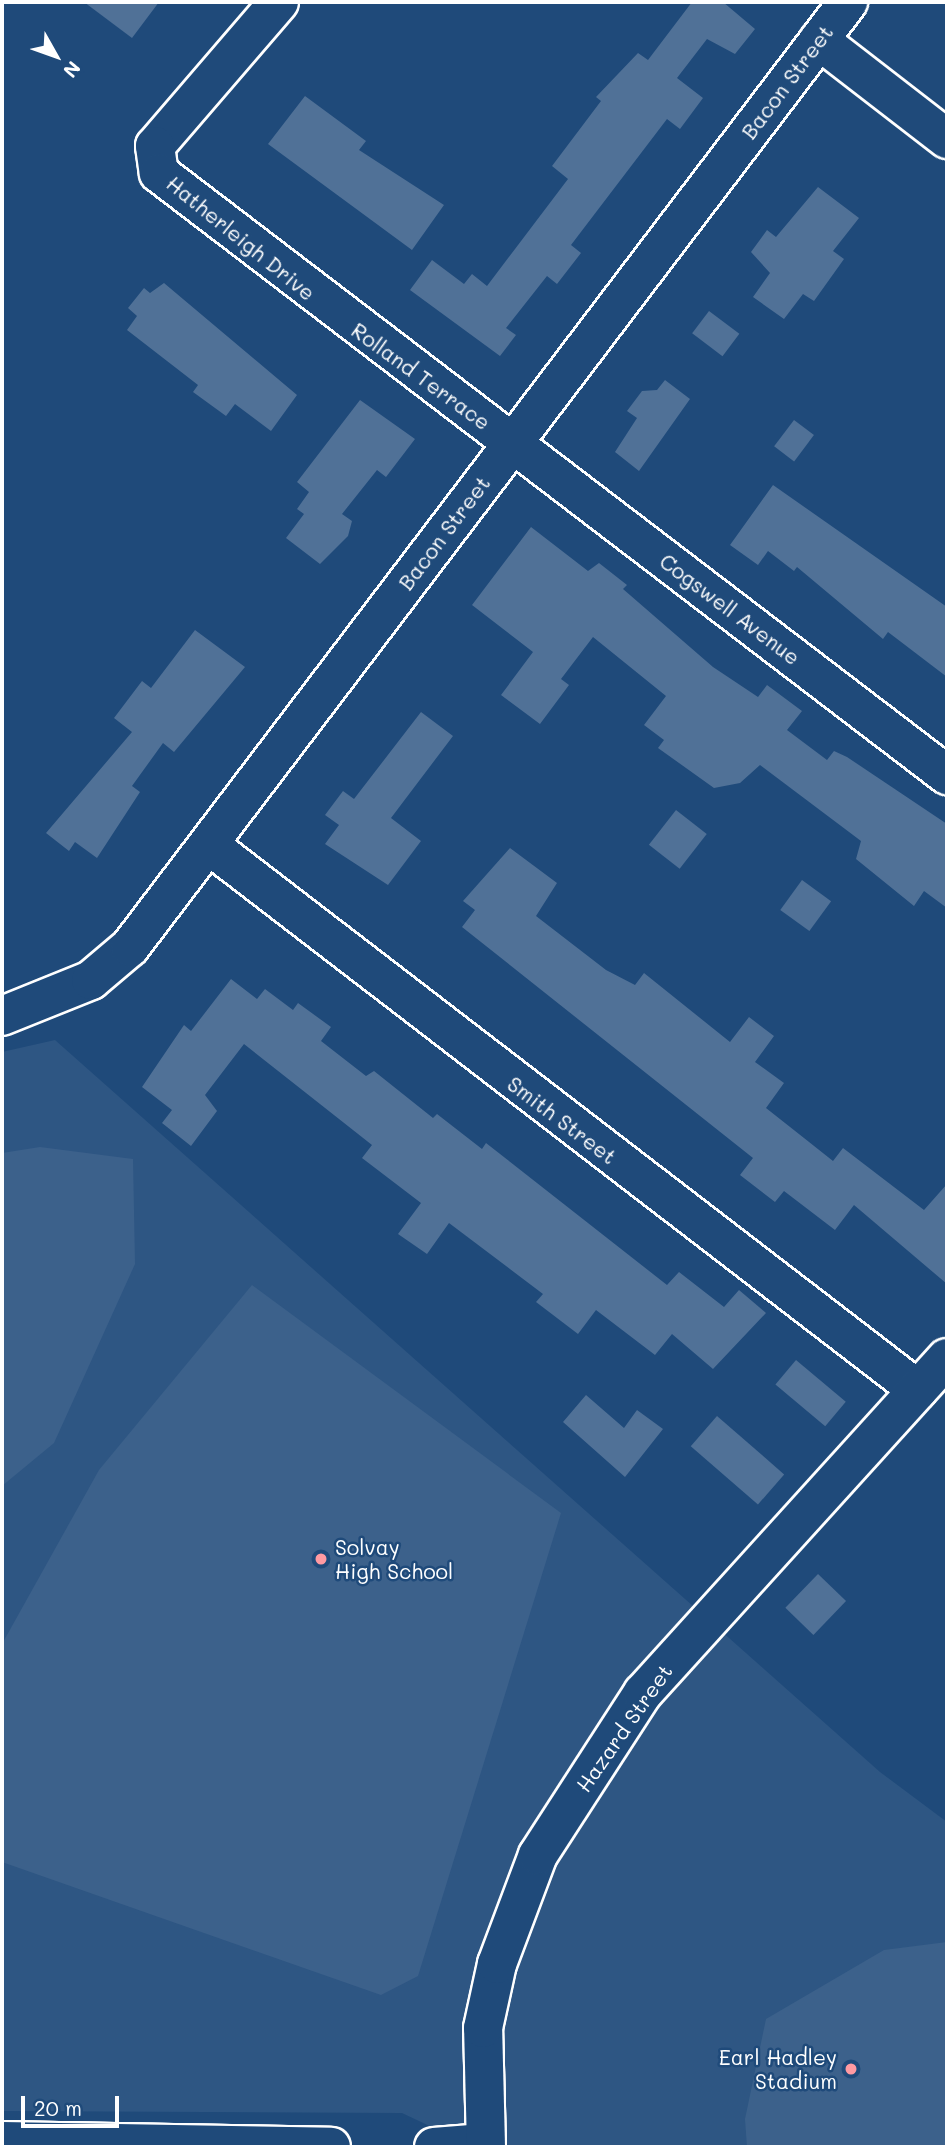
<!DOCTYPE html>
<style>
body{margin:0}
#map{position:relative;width:949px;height:2149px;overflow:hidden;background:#1f4a7a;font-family:Mali,sans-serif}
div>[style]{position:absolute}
.built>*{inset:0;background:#2e5683}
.green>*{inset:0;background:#3c618b}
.building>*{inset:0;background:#507197;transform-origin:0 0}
.roads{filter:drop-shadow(2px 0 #fff) drop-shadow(-2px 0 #fff) drop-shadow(0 2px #fff) drop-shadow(0 -2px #fff)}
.minor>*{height:38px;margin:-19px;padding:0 19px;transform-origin:19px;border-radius:19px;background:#1f4a7a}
.dots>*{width:19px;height:19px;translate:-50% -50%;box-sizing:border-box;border:4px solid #1f4a7a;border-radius:50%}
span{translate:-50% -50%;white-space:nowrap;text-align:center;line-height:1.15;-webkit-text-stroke:5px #1f4a7a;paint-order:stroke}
.street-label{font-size:21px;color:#fff}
.poi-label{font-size:21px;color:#fff}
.left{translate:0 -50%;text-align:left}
.right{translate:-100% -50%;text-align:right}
.frame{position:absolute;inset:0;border:4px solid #fff;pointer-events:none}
.north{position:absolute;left:21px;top:21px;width:70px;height:70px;-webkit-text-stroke:5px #1f4a7a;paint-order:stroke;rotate:130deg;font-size:19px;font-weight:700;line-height:28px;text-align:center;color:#fff}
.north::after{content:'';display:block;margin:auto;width:24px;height:32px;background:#fff;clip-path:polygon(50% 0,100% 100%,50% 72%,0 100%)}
.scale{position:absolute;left:21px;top:2096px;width:98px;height:32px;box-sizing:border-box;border:4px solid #fff;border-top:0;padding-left:9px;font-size:21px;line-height:24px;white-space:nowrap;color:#fff;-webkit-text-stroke:5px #1f4a7a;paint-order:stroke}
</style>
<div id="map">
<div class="built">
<div style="clip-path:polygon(55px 1040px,880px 1772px,947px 1822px,947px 2147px,474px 2147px,402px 2113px,2px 2111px,2px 1052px)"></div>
</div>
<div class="green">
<div style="clip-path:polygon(40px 1147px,133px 1159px,135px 1264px,54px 1443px,2px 1486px,2px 1153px)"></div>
<div style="clip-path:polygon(252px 1285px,561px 1513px,418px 1976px,381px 1995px,2px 1862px,2px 1644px,99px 1470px)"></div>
<div style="clip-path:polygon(947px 1942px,947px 2147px,747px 2147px,745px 2119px,766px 2019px,884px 1950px)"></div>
</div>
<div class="building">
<div style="clip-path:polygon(84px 2px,159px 2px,132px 38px)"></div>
<div style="clip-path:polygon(692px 2px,723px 2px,755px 29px,735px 54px,707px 39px,677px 78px,703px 98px,680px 129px,667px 119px,571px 245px,581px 253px,557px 284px,547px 276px,506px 328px,516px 335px,500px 356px,410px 290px,432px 260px,464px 284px,472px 274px,487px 286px,568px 179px,552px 166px,601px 101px,596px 97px,638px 53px,648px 60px)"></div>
<div style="clip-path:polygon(305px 96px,366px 141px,359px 150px,444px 205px,412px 250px,268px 144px)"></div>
<div style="clip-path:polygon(818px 187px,859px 218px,833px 251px,844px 259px,814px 301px,803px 294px,784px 319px,753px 297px,770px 273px,751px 252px,767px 230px,776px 237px)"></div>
<div style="clip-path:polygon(164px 283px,297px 395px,271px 431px,235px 404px,226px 416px,193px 392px,198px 385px,127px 330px,137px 316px,128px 308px,144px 288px,150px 293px)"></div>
<div style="left:709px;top:311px;width:38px;height:28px;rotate:37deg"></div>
<div style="clip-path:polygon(665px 380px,690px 399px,639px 471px,615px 452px,637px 418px,627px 411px,642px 391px,657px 390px)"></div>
<div style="clip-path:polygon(360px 400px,415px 439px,386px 477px,377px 470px,342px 514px,352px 521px,348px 536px,320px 564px,286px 538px,304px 514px,297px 509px,309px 492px,297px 482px)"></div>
<div style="left:794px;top:420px;width:25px;height:33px;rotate:37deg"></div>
<div style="clip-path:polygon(773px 485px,947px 607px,947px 677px,888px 632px,883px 639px,797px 567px,794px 571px,768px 551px,758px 565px,730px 545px)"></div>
<div style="clip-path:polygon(531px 527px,588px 571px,599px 563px,627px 585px,623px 589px,713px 667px,758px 697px,767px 685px,802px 711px,787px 730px,827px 760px,834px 751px,847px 757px,947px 824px,947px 908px,924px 891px,914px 906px,856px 859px,861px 841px,760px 765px,740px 783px,714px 788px,658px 748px,664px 740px,644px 725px,666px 696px,593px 637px,561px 679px,569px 685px,540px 724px,501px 695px,533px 652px,472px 605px)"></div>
<div style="clip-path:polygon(195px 630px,245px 667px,174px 752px,163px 743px,132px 786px,140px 792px,97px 858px,75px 842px,69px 851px,46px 833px,132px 732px,114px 718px,142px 681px,151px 688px)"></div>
<div style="clip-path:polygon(421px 712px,453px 736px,391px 818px,421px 841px,388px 885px,325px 844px,339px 825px,325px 815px,343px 791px,354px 799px)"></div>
<div style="left:676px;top:810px;width:39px;height:44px;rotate:38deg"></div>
<div style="clip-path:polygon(510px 848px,557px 883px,536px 916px,606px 970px,635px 985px,644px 973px,730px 1042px,749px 1017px,774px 1036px,755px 1062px,784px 1083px,766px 1108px,804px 1138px,833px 1161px,843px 1148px,924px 1210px,947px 1184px,947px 1284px,854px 1205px,835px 1230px,784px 1191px,775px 1202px,740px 1175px,753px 1158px,462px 927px,475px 910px,463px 901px)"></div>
<div style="left:802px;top:880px;width:36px;height:37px;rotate:36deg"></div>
<div style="clip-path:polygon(231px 979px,257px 999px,265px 989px,293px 1010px,298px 1003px,331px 1027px,321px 1041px,366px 1076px,374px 1071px,433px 1118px,437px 1114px,482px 1149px,486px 1143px,667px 1285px,679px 1272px,724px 1307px,739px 1290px,766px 1313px,713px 1369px,672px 1334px,655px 1355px,596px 1310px,578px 1334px,536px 1302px,543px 1294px,449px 1223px,427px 1254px,398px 1234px,421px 1203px,362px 1158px,372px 1145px,244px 1044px,205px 1095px,217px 1111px,191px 1146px,162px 1123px,172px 1110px,142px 1087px,184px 1025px,191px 1031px)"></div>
<div style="left:796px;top:1360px;width:65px;height:32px;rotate:40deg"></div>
<div style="clip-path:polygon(586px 1395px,624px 1428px,637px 1410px,663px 1429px,625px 1477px,563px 1422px)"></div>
<div style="left:717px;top:1416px;width:89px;height:40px;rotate:41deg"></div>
<div style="left:818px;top:1574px;width:39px;height:47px;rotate:44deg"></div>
</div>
<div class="roads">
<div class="minor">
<div style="left:279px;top:2px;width:190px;rotate:130.7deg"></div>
<div style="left:155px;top:146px;width:27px;rotate:82deg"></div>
<div style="left:159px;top:173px;width:992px;rotate:37.38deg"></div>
<div style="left:819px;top:40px;width:162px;rotate:37.7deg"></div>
<div style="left:209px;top:845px;width:894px;rotate:37.55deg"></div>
<div style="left:2px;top:1016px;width:96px;rotate:-22deg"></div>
<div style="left:91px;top:980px;width:51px;rotate:-40.2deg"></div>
<div style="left:130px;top:947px;width:1187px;rotate:-52.77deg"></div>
<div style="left:2px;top:2141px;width:329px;rotate:1deg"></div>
<div style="left:434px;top:2147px;width:50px;rotate:-4.6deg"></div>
<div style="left:486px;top:2147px;width:119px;rotate:-91.4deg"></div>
<div style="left:483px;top:2028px;width:66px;rotate:-77.7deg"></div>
<div style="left:497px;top:1964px;width:116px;rotate:-69.4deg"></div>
<div style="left:538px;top:1855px;width:193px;rotate:-57.1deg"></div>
<div style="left:643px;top:1693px;width:452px;rotate:-47.8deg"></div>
</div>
</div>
<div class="dots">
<div style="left:321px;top:1559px;background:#ff9aa2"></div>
<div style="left:851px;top:2069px;background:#ff9aa2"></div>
</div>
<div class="street-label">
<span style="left:787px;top:82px;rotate:-53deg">Bacon Street</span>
<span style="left:241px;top:238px;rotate:39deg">Hatherleigh Drive</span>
<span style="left:421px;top:376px;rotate:36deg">Rolland Terrace</span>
<span style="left:444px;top:533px;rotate:-53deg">Bacon Street</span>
<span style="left:730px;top:609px;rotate:37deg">Cogswell Avenue</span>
<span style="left:562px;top:1120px;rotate:37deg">Smith Street</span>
<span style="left:624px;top:1728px;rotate:-55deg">Hazard Street</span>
</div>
<div class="poi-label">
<span class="left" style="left:335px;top:1559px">Solvay<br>High School</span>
<span class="right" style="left:837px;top:2069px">Earl Hadley<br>Stadium</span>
</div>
<div class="frame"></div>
<div class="north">N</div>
<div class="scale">20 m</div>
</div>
